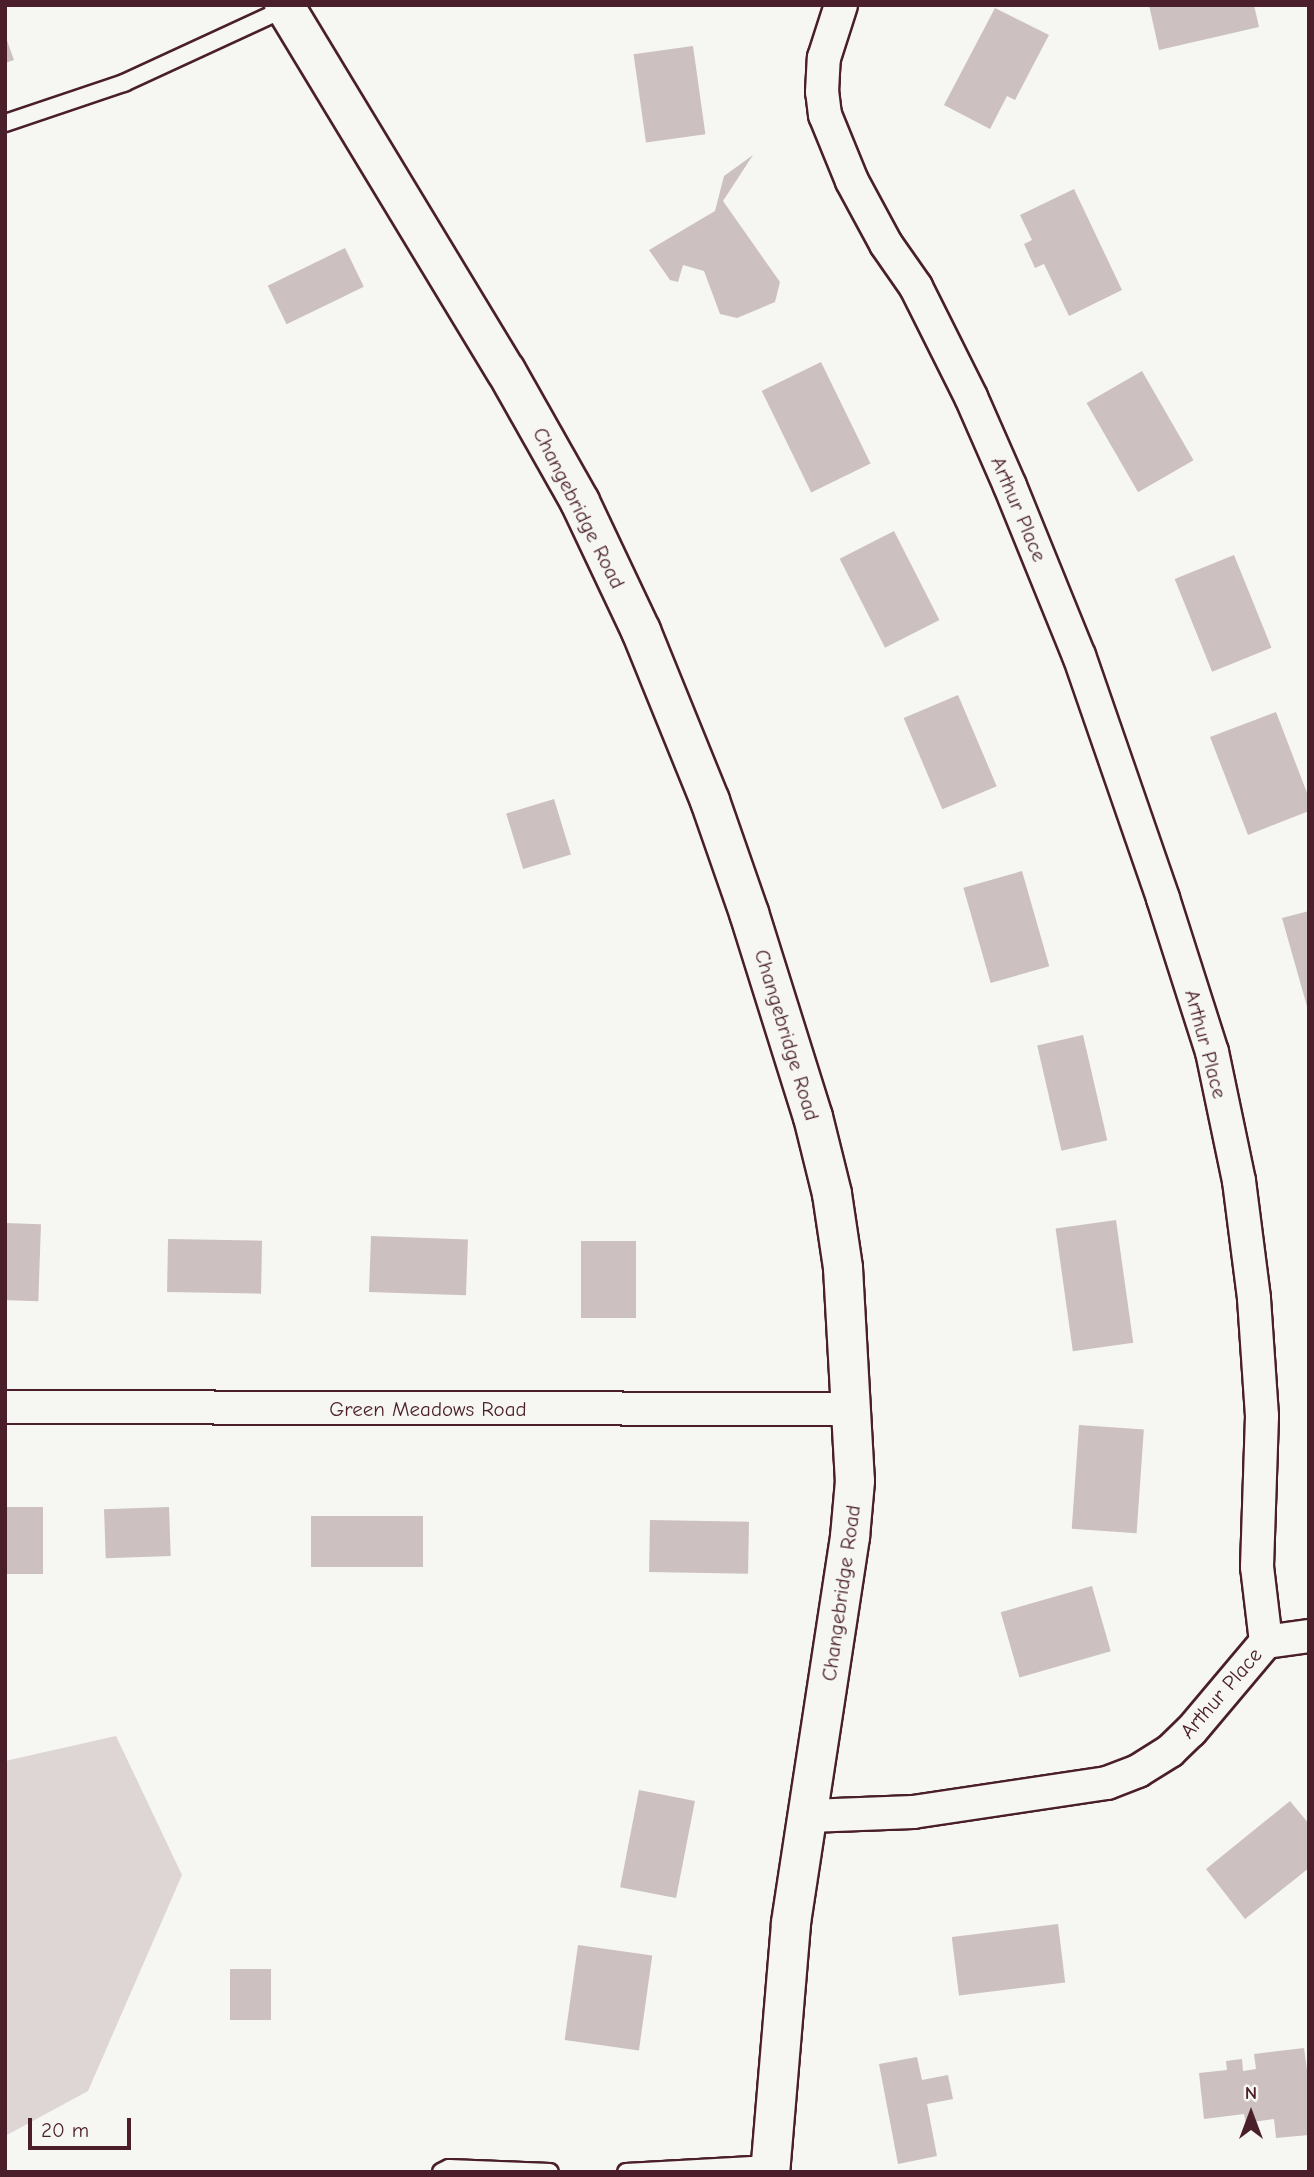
<!DOCTYPE html>
<style>
body{margin:0}
#map{position:relative;width:1314px;height:2177px;overflow:hidden;background:#f6f6f2;font-family:"Comic Neue",sans-serif}
div>[style]{position:absolute}
.green>*{inset:0;background:#ddd6d5}
.building>*{inset:0;background:#ccc1c0;transform-origin:0 0}
.roads{filter:drop-shadow(2px 0 #4a1f2b) drop-shadow(-2px 0 #4a1f2b) drop-shadow(0 2px #4a1f2b) drop-shadow(0 -2px #4a1f2b)}
.service>*{height:16px;margin:-8px;padding:0 8px;transform-origin:8px;border-radius:8px;background:#f6f6f2}
.minor>*{height:32px;margin:-16px;padding:0 16px;transform-origin:16px;border-radius:16px;background:#f6f6f2}
.secondary>*{height:38px;margin:-19px;padding:0 19px;transform-origin:19px;border-radius:19px;background:#f6f6f2}
span{translate:-50% -50%;white-space:nowrap;text-align:center;line-height:1.15;-webkit-text-stroke:5px #f6f6f2;paint-order:stroke}
.street-label{font-size:21px;color:#4a1f2b}
.frame{position:absolute;inset:0;border:7px solid #4a1f2b;pointer-events:none}
.north{position:absolute;left:1216px;top:2079px;width:70px;height:70px;-webkit-text-stroke:5px #f6f6f2;paint-order:stroke;rotate:0deg;font-size:19px;font-weight:700;line-height:28px;text-align:center;color:#4a1f2b}
.north::after{content:'';display:block;margin:auto;width:24px;height:32px;background:#4a1f2b;clip-path:polygon(50% 0,100% 100%,50% 72%,0 100%)}
.scale{position:absolute;left:28px;top:2118px;width:103px;height:32px;box-sizing:border-box;border:4px solid #4a1f2b;border-top:0;padding-left:9px;font-size:21px;line-height:24px;white-space:nowrap;color:#4a1f2b;-webkit-text-stroke:5px #f6f6f2;paint-order:stroke}
</style>
<div id="map">
<div class="green">
<div style="clip-path:polygon(116px 1736px,182px 1875px,88px 2091px,5px 2136px,5px 1761px)"></div>
</div>
<div class="building">
<div style="clip-path:polygon(1149px 5px,1254px 5px,1259px 27px,1159px 50px)"></div>
<div style="clip-path:polygon(995px 8px,1049px 35px,1015px 100px,1007px 96px,990px 129px,944px 105px)"></div>
<div style="clip-path:polygon(5px 35px,14px 60px,5px 63px)"></div>
<div style="left:693px;top:46px;width:89px;height:60px;rotate:82deg"></div>
<div style="clip-path:polygon(753px 155px,723px 201px,780px 282px,775px 302px,737px 318px,720px 314px,704px 271px,683px 265px,678px 282px,670px 280px,649px 250px,715px 211px,724px 176px)"></div>
<div style="clip-path:polygon(1074px 189px,1122px 290px,1069px 316px,1044px 264px,1035px 268px,1024px 244px,1032px 240px,1020px 215px)"></div>
<div style="left:345px;top:248px;width:43px;height:86px;rotate:64deg"></div>
<div style="left:821px;top:362px;width:113px;height:66px;rotate:64deg"></div>
<div style="left:1142px;top:371px;width:103px;height:64px;rotate:60deg"></div>
<div style="left:894px;top:531px;width:100px;height:61px;rotate:63deg"></div>
<div style="left:1234px;top:555px;width:100px;height:64px;rotate:68deg"></div>
<div style="left:958px;top:695px;width:99px;height:59px;rotate:67deg"></div>
<div style="clip-path:polygon(1276px 712px,1309px 798px,1309px 811px,1248px 835px,1210px 737px)"></div>
<div style="left:554px;top:799px;width:58px;height:50px;rotate:73deg"></div>
<div style="left:1022px;top:871px;width:99px;height:61px;rotate:74deg"></div>
<div style="clip-path:polygon(1309px 911px,1309px 1010px,1308px 1010px,1282px 918px)"></div>
<div style="left:1083px;top:1035px;width:108px;height:47px;rotate:77deg"></div>
<div style="left:1116px;top:1220px;width:124px;height:61px;rotate:82deg"></div>
<div style="left:5px;top:1223px;width:36px;height:77px;rotate:2deg"></div>
<div style="left:371px;top:1236px;width:97px;height:56px;rotate:2deg"></div>
<div style="left:168px;top:1239px;width:94px;height:53px;rotate:1deg"></div>
<div style="left:581px;top:1241px;width:55px;height:77px"></div>
<div style="left:1079px;top:1425px;width:65px;height:104px;rotate:4deg"></div>
<div style="left:5px;top:1507px;width:38px;height:67px"></div>
<div style="left:169px;top:1507px;width:49px;height:65px;rotate:88deg"></div>
<div style="left:423px;top:1516px;width:51px;height:112px;rotate:90deg"></div>
<div style="left:650px;top:1520px;width:99px;height:52px;rotate:1deg"></div>
<div style="left:1092px;top:1586px;width:68px;height:95px;rotate:74deg"></div>
<div style="left:639px;top:1790px;width:57px;height:99px;rotate:11deg"></div>
<div style="clip-path:polygon(1290px 1801px,1309px 1824px,1309px 1868px,1245px 1919px,1206px 1869px)"></div>
<div style="left:1058px;top:1924px;width:59px;height:107px;rotate:83deg"></div>
<div style="left:578px;top:1945px;width:75px;height:96px;rotate:8deg"></div>
<div style="left:230px;top:1969px;width:41px;height:51px"></div>
<div style="clip-path:polygon(1304px 2048px,1309px 2085px,1309px 2135px,1276px 2138px,1274px 2119px,1246px 2123px,1244px 2114px,1204px 2119px,1199px 2073px,1227px 2070px,1226px 2061px,1242px 2059px,1243px 2071px,1256px 2069px,1254px 2054px)"></div>
<div style="clip-path:polygon(917px 2057px,922px 2080px,948px 2075px,953px 2099px,927px 2104px,937px 2156px,898px 2164px,879px 2064px)"></div>
</div>
<div class="roads">
<div class="service">
<div style="left:5px;top:123px;width:126px;rotate:-18.6deg"></div>
<div style="left:124px;top:83px;width:179px;rotate:-24.8deg"></div>
<div style="left:441px;top:2172px;width:9px;rotate:-27deg"></div>
<div style="left:449px;top:2168px;width:101px;rotate:2.3deg"></div>
<div style="left:626px;top:2172px;width:144px;rotate:-3.2deg"></div>
</div>
<div class="minor">
<div style="left:5px;top:1407px;width:846px;rotate:0.14deg"></div>
<div style="left:1266px;top:1642px;width:43px;rotate:-7.9deg"></div>
<div style="left:809px;top:1816px;width:104px;rotate:-2.2deg"></div>
<div style="left:913px;top:1812px;width:196px;rotate:-8.5deg"></div>
<div style="left:1107px;top:1783px;width:33px;rotate:-21deg"></div>
<div style="left:1138px;top:1771px;width:38px;rotate:-32deg"></div>
<div style="left:1170px;top:1751px;width:29px;rotate:-44deg"></div>
<div style="left:1191px;top:1731px;width:116px;rotate:-49.9deg"></div>
<div style="left:1266px;top:1642px;width:76px;rotate:-96.8deg"></div>
<div style="left:1257px;top:1567px;width:151px;rotate:-88.1deg"></div>
<div style="left:1262px;top:1416px;width:118px;rotate:-93.9deg"></div>
<div style="left:1254px;top:1298px;width:118px;rotate:-97.3deg"></div>
<div style="left:1239px;top:1181px;width:132px;rotate:-101.8deg"></div>
<div style="left:1212px;top:1052px;width:162px;rotate:-107.7deg"></div>
<div style="left:1163px;top:898px;width:256px;rotate:-109.1deg"></div>
<div style="left:1079px;top:656px;width:183px;rotate:-112.1deg"></div>
<div style="left:1010px;top:486px;width:97px;rotate:-113.7deg"></div>
<div style="left:971px;top:397px;width:123px;rotate:-116.6deg"></div>
<div style="left:916px;top:287px;width:52px;rotate:-124.9deg"></div>
<div style="left:886px;top:244px;width:72px;rotate:-118.4deg"></div>
<div style="left:852px;top:181px;width:71px;rotate:-112.2deg"></div>
<div style="left:825px;top:115px;width:23px;rotate:-97deg"></div>
<div style="left:822px;top:92px;width:34px;rotate:-87deg"></div>
<div style="left:824px;top:58px;width:56px;rotate:-72.2deg"></div>
</div>
<div class="secondary">
<div style="left:284px;top:5px;width:428px;rotate:58.8deg"></div>
<div style="left:506px;top:371px;width:150px;rotate:60.5deg"></div>
<div style="left:580px;top:502px;width:143px;rotate:64.7deg"></div>
<div style="left:641px;top:631px;width:183px;rotate:67.9deg"></div>
<div style="left:710px;top:801px;width:119px;rotate:70.8deg"></div>
<div style="left:749px;top:913px;width:214px;rotate:72.6deg"></div>
<div style="left:813px;top:1117px;width:79px;rotate:76.1deg"></div>
<div style="left:832px;top:1194px;width:75px;rotate:81.5deg"></div>
<div style="left:843px;top:1268px;width:213px;rotate:86.8deg"></div>
<div style="left:855px;top:1481px;width:56px;rotate:95.1deg"></div>
<div style="left:850px;top:1537px;width:391px;rotate:98.7deg"></div>
<div style="left:791px;top:1924px;width:249px;rotate:94.8deg"></div>
</div>
</div>
<div class="street-label">
<span style="left:579px;top:508px;rotate:63deg">Changebridge Road</span>
<span style="left:1019px;top:509px;rotate:67deg">Arthur Place</span>
<span style="left:787px;top:1035px;rotate:73deg">Changebridge Road</span>
<span style="left:1206px;top:1044px;rotate:75deg">Arthur Place</span>
<span style="left:428px;top:1409px">Green Meadows Road</span>
<span style="left:841px;top:1593px;rotate:-82deg">Changebridge Road</span>
<span style="left:1221px;top:1693px;rotate:-49deg">Arthur Place</span>
</div>
<div class="frame"></div>
<div class="north">N</div>
<div class="scale">20 m</div>
</div>
